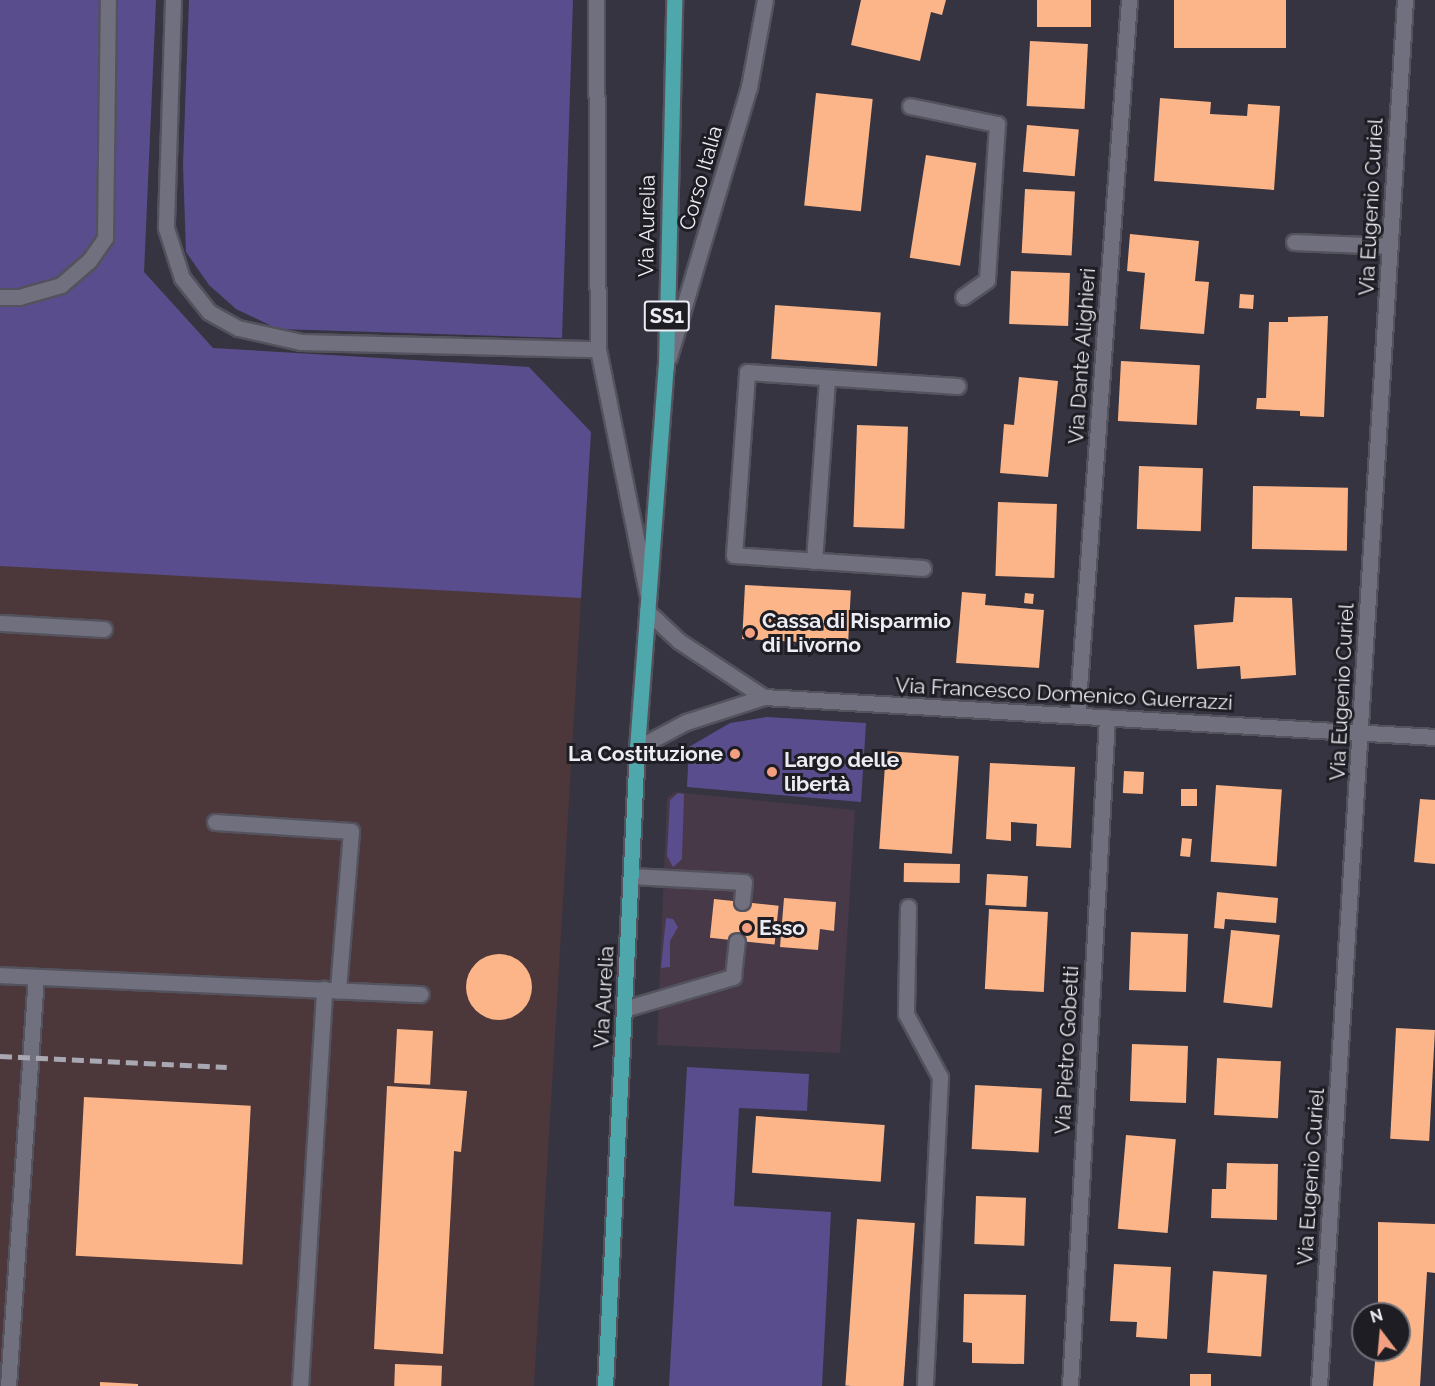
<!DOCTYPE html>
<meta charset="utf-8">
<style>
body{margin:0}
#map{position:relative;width:1435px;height:1386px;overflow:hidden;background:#363441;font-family:Raleway,sans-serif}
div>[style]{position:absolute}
.commercial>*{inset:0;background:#473947}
.industrial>*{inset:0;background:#4c383b}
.green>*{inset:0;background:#594d8d}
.building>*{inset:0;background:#fbb589;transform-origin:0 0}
.round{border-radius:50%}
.roads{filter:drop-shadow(2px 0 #53525d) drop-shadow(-2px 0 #53525d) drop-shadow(0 2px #53525d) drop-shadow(0 -2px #53525d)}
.service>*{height:15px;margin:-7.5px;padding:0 7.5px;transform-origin:7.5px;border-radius:7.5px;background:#71707e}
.minor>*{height:15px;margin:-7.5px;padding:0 7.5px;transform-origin:7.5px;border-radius:7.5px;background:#71707e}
.tertiary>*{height:15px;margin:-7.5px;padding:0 7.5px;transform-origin:7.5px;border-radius:7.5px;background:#71707e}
.primary>*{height:15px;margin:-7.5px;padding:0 7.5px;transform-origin:7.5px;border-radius:7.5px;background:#4ea7aa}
.rail>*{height:4.5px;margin-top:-2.25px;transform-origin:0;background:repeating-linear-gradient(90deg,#a9a8b2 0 12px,transparent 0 18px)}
.dots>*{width:16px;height:16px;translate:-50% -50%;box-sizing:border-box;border:3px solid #1e1d23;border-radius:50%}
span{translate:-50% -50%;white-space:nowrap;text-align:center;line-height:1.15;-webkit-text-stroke:6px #1e1d23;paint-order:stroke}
.shield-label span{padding:2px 4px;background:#1e1d23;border:2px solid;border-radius:4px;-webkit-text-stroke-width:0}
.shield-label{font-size:20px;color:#ececf4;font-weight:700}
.street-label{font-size:21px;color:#ececf4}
.poi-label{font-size:21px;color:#ececf4;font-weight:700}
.left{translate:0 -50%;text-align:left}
.right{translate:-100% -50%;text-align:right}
.north{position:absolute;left:1351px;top:1302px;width:60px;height:60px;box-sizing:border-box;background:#1e1d23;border:2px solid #707077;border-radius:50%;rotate:344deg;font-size:16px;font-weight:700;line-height:24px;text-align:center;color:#ececf4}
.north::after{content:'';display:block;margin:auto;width:21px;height:27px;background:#f39f82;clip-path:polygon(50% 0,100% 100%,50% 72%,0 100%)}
</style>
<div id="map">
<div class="commercial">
<div style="clip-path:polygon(675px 792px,855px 810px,840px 1053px,657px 1045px,667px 798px)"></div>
</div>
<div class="industrial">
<div style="clip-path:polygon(0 0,156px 0,144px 272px,213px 348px,529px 367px,591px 432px,534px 1386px,0 1386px)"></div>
</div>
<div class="green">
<div style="clip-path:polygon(0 0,156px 0,144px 272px,213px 348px,529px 367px,591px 432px,581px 598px,0 566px)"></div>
<div style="clip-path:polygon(189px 0,573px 0,562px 338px,278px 329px,236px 309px,209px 285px,186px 252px,183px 165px)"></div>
<div style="clip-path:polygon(767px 717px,866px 723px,861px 802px,687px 787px,689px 747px,730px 723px)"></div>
<div style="clip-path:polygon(678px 793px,684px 794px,682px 859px,673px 867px,667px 856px,670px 800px)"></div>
<div style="clip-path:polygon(666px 918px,673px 919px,678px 927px,670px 941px,670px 967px,661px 968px)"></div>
<div style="clip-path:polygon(687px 1067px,809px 1074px,807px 1111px,739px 1108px,734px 1206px,831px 1212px,822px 1386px,669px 1386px)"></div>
</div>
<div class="building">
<div style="clip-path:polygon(861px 0,946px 0,942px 15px,931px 12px,920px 61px,851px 45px)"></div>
<div style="left:1037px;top:0;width:54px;height:27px"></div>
<div style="left:1174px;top:0;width:112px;height:48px"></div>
<div style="left:1030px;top:41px;width:58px;height:65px;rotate:3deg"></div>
<div style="left:816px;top:93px;width:57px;height:113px;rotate:6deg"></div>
<div style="clip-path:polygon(1160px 98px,1211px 102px,1210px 114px,1247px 116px,1248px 104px,1280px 106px,1274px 190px,1154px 181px)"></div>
<div style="left:1027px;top:125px;width:52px;height:47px;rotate:5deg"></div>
<div style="left:926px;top:155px;width:51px;height:104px;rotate:9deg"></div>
<div style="left:1025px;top:189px;width:50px;height:64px;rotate:3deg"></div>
<div style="clip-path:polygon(1130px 234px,1199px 241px,1195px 281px,1209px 282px,1204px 334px,1140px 329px,1145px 273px,1127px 271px)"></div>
<div style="left:1011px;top:271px;width:59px;height:53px;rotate:2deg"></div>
<div style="left:1240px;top:294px;width:14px;height:14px;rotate:4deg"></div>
<div style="left:775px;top:305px;width:106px;height:54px;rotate:4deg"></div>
<div style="clip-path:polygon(1328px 316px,1324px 417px,1300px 416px,1300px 411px,1256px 409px,1257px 398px,1266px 398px,1269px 322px,1288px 322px,1288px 317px)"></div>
<div style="left:1121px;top:361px;width:79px;height:60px;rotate:3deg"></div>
<div style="clip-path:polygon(1019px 377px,1058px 381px,1048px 477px,1000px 473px,1004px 424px,1014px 425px)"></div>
<div style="left:857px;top:425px;width:51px;height:102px;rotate:2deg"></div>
<div style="left:1139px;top:466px;width:64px;height:63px;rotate:2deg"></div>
<div style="left:1253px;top:486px;width:95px;height:63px;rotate:1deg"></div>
<div style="left:998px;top:502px;width:59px;height:74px;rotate:2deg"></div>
<div style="left:745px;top:585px;width:106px;height:54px;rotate:3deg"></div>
<div style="clip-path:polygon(962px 592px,986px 594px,985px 605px,1044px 610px,1039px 668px,956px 663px)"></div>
<div style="left:1025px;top:593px;width:9px;height:10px;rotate:6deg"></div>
<div style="clip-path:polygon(1235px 597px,1292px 598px,1296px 675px,1241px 679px,1240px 666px,1197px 669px,1194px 625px,1233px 622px)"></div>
<div style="left:886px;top:751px;width:73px;height:98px;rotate:4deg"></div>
<div style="clip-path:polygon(990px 763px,1075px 767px,1071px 848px,1036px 846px,1037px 824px,1011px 822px,1011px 841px,986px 839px)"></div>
<div style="left:1124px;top:771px;width:20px;height:22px;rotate:3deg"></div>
<div style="left:1216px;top:785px;width:66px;height:77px;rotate:4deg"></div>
<div style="left:1181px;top:789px;width:16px;height:17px"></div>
<div style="clip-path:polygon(1420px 799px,1435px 800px,1435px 864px,1414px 862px)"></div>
<div style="left:1182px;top:838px;width:10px;height:18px;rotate:6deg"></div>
<div style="left:904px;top:863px;width:56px;height:19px;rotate:1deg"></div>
<div style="left:987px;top:874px;width:41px;height:31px;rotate:3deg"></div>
<div style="clip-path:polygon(1217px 892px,1278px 898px,1276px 923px,1225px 919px,1224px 929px,1214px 928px)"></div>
<div style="clip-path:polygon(784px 898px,836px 902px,834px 931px,820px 929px,818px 950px,780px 947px)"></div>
<div style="left:714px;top:899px;width:65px;height:39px;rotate:6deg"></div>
<div style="left:989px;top:909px;width:59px;height:80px;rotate:3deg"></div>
<div style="left:1231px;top:930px;width:49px;height:73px;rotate:6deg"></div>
<div style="left:1131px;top:932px;width:57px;height:58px;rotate:2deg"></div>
<div class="round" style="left:466px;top:954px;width:66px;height:66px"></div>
<div style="left:1396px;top:1028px;width:39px;height:111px;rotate:3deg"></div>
<div style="left:397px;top:1029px;width:36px;height:54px;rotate:3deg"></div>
<div style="left:1132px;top:1044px;width:56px;height:57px;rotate:2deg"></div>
<div style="left:1217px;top:1058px;width:64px;height:57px;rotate:3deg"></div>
<div style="left:975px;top:1085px;width:67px;height:64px;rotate:3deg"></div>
<div style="clip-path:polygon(387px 1086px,467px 1091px,461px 1152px,454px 1151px,443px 1354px,374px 1349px)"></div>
<div style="left:84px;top:1097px;width:167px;height:159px;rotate:3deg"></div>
<div style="left:756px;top:1116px;width:129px;height:57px;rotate:4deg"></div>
<div style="left:1126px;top:1135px;width:50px;height:94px;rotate:5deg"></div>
<div style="clip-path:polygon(1227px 1163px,1278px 1164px,1277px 1220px,1211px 1218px,1212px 1189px,1226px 1189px)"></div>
<div style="left:976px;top:1196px;width:50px;height:48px;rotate:2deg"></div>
<div style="left:857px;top:1219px;width:58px;height:167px;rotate:4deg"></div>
<div style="clip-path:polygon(1378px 1222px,1435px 1224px,1435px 1273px,1427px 1272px,1420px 1386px,1373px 1386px,1376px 1350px,1399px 1350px,1399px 1314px,1378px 1314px)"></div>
<div style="clip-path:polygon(1114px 1264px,1171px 1267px,1167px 1339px,1136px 1337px,1137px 1322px,1110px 1321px)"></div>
<div style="left:1213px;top:1271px;width:54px;height:82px;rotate:4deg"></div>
<div style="clip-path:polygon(964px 1294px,1026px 1295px,1024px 1364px,972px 1363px,972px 1343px,963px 1342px)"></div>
<div style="left:395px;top:1364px;width:47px;height:22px;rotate:2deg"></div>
<div style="left:1190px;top:1374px;width:21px;height:12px"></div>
<div style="clip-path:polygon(100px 1382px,138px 1384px,138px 1386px,100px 1386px)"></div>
</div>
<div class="roads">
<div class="service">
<div style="left:173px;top:0;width:228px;rotate:91.8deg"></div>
<div style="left:166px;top:228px;width:52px;rotate:72.3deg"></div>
<div style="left:182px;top:278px;width:43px;rotate:51.5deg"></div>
<div style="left:209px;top:312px;width:33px;rotate:29deg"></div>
<div style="left:238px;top:328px;width:65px;rotate:12.5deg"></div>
<div style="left:301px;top:342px;width:297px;rotate:1.4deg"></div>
<div style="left:910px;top:106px;width:89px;rotate:11.7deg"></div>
<div style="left:997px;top:124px;width:156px;rotate:93.7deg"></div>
<div style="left:987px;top:280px;width:29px;rotate:145deg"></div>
<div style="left:1294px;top:242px;width:96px;rotate:2.4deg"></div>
<div style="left:0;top:297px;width:19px"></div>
<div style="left:19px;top:297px;width:44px;rotate:-15.9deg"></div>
<div style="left:61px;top:285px;width:37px;rotate:-41deg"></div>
<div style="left:89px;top:261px;width:28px;rotate:-55deg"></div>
<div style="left:105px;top:238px;width:238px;rotate:-89.3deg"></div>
<div style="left:814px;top:561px;width:183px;rotate:-85.9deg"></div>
<div style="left:923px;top:568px;width:189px;rotate:-176.1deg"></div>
<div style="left:734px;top:555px;width:183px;rotate:-85.9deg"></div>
<div style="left:747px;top:372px;width:211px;rotate:3.8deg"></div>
<div style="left:0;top:623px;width:104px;rotate:3.3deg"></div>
<div style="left:215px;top:822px;width:136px;rotate:3.8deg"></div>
<div style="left:351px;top:831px;width:160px;rotate:94.7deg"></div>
<div style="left:631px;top:876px;width:113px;rotate:3deg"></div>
<div style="left:744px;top:882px;width:20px;rotate:96deg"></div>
<div style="left:908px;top:907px;width:107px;rotate:91.1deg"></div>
<div style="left:906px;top:1014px;width:72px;rotate:61.6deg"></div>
<div style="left:940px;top:1077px;width:309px;rotate:92.8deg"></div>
<div style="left:0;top:975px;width:421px;rotate:2.6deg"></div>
<div style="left:624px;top:1009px;width:114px;rotate:-16.4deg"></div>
<div style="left:733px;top:977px;width:36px;rotate:-84deg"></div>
<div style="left:8px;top:1386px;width:410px;rotate:-86.1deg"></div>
<div style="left:300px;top:1386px;width:398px;rotate:-86.5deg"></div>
</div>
<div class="minor">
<div style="left:596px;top:0;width:349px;rotate:89.7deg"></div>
<div style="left:598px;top:349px;width:248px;rotate:78.6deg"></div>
<div style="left:669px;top:357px;width:282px;rotate:-73.5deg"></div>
<div style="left:749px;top:87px;width:88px;rotate:-79.6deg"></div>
<div style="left:1077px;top:715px;width:717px;rotate:-85.84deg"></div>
<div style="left:1070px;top:1386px;width:670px;rotate:-86.83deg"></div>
<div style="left:1319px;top:1386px;width:1389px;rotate:-86.45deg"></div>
</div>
<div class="tertiary">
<div style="left:647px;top:611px;width:44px;rotate:43.2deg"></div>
<div style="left:679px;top:641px;width:102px;rotate:33.4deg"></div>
<div style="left:637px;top:748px;width:55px;rotate:-28deg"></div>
<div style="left:686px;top:722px;width:82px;rotate:-17.8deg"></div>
<div style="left:764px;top:697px;width:672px;rotate:3.41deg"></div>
</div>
<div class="primary">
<div style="left:605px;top:1386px;width:639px;rotate:-87.13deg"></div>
<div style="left:637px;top:748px;width:383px;rotate:-85.7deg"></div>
<div style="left:666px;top:366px;width:366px;rotate:-88.7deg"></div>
</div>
</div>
<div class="rail">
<div style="left:0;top:1056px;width:227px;rotate:2.8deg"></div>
</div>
<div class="dots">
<div style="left:750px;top:633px;background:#f39f82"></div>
<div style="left:735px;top:754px;background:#f39f82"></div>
<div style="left:772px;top:772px;background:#f39f82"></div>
<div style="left:747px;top:928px;background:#f39f82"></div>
</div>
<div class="shield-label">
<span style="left:667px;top:316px">SS1</span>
</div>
<div class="street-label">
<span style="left:701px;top:178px;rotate:-74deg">Corso Italia</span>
<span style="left:1371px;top:207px;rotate:-87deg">Via Eugenio Curiel</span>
<span style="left:647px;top:226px;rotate:-89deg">Via Aurelia</span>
<span style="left:1082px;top:356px;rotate:-86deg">Via Dante Alighieri</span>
<span style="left:1342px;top:692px;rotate:-87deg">Via Eugenio Curiel</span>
<span style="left:1064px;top:694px;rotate:3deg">Via Francesco Domenico Guerrazzi</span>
<span style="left:604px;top:997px;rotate:-87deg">Via Aurelia</span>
<span style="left:1067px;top:1050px;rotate:-87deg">Via Pietro Gobetti</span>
<span style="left:1311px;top:1177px;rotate:-86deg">Via Eugenio Curiel</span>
</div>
<div class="poi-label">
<span class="left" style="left:762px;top:633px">Cassa di Risparmio<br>di Livorno</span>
<span class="right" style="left:723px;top:754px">La Costituzione</span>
<span class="left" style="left:784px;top:772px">Largo delle<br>libertà</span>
<span class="left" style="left:759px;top:928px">Esso</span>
</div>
<div class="north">N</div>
</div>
